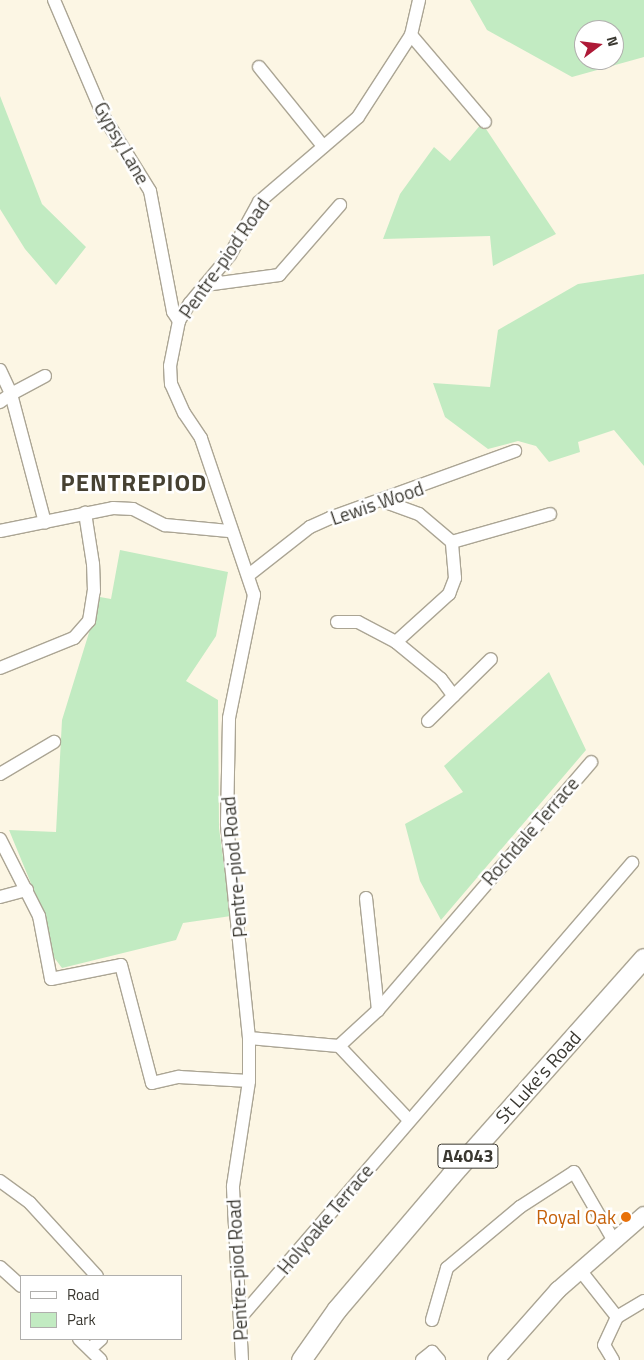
<!DOCTYPE html>
<style>
body{margin:0}
#map{position:relative;width:644px;height:1360px;overflow:hidden;background:#fcf6e4;font-family:"Titillium Web",sans-serif}
div>[style]{position:absolute}
.green>*{inset:0;background:#c2ebc2}
.roads{filter:drop-shadow(1px 0 #aba594) drop-shadow(-1px 0 #aba594) drop-shadow(0 1px #aba594) drop-shadow(0 -1px #aba594)}
.street>*{height:12px;margin:-6px;padding:0 6px;transform-origin:6px;border-radius:6px;background:#fff}
.secondary>*{height:16px;margin:-8px;padding:0 8px;transform-origin:8px;border-radius:8px;background:#fff}
.primary>*{height:19px;margin:-9.5px;padding:0 9.5px;transform-origin:9.5px;border-radius:9.5px;background:#fff}
.dots>*{width:14px;height:14px;translate:-50% -50%;box-sizing:border-box;border:2px solid #fff;border-radius:50%}
span{translate:-50% -50%;white-space:nowrap;text-align:center;line-height:1.15;-webkit-text-stroke:5px #fff;paint-order:stroke}
.shield-label span{padding:1px 4px;background:#fff;border:1px solid;border-radius:4px;-webkit-text-stroke-width:0}
.shield-label{font-size:18px;color:#3a3831;font-weight:700}
.street-label{font-size:19px;color:#3a3831}
.food-label{font-size:19px;color:#c56008}
.right{translate:-100% -50%;text-align:right}
.district-label{font-size:24px;color:#464132;font-weight:700;letter-spacing:1px}
.legend{position:absolute;left:20px;top:1275px;width:162px;height:65px;box-sizing:border-box;background:#fff;border:1px solid #b0afad;margin:0;padding:6px 9px;list-style:none;font-size:15px;color:#3a3831}
.legend li{display:flex;align-items:center;gap:10px;height:25px}
.legend b{width:25px;border:1px solid #b0afad}
.north{position:absolute;left:574px;top:20px;width:50px;height:50px;box-sizing:border-box;background:#fff;border:1px solid #b0afad;border-radius:50%;rotate:75deg;font-size:14px;font-weight:700;line-height:20px;text-align:center;color:#3a3831}
.north::after{content:'';display:block;margin:auto;width:18px;height:22px;background:#ae1937;clip-path:polygon(50% 0,100% 100%,50% 72%,0 100%)}
</style>
<div id="map">
<div class="green">
<div style="clip-path:polygon(evenodd,470px 0,644px 0,644px 57px,572px 77px,487px 30px,470px 0,584px 30px,614px 30px,614px 60px,584px 60px,584px 30px)"></div>
<div style="clip-path:polygon(0 96px,42px 204px,86px 247px,56px 285px,25px 249px,0 209px)"></div>
<div style="clip-path:polygon(482px 123px,556px 234px,493px 266px,490px 236px,383px 239px,400px 194px,434px 147px,450px 161px)"></div>
<div style="clip-path:polygon(644px 274px,644px 466px,614px 430px,578px 442px,580px 452px,549px 462px,536px 446px,518px 441px,488px 449px,445px 417px,433px 383px,490px 387px,498px 330px,578px 284px)"></div>
<div style="clip-path:polygon(120px 550px,228px 572px,216px 636px,186px 681px,218px 700px,219px 828px,231px 916px,183px 923px,176px 940px,62px 968px,53px 956px,44px 915px,9px 830px,56px 832px,62px 720px,100px 597px,111px 599px)"></div>
<div style="clip-path:polygon(549px 672px,586px 750px,441px 920px,420px 881px,405px 824px,463px 792px,444px 766px)"></div>
</div>
<div class="roads">
<div class="street">
<div style="left:54px;top:0;width:127px;rotate:66.9deg"></div>
<div style="left:104px;top:117px;width:87px;rotate:58.1deg"></div>
<div style="left:150px;top:191px;width:123px;rotate:79.2deg"></div>
<div style="left:173px;top:312px;width:11px;rotate:56deg"></div>
<div style="left:411px;top:35px;width:114px;rotate:49.6deg"></div>
<div style="left:259px;top:67px;width:102px;rotate:51deg"></div>
<div style="left:205px;top:285px;width:75px;rotate:-7.7deg"></div>
<div style="left:279px;top:275px;width:93px;rotate:-48.9deg"></div>
<div style="left:0;top:370px;width:26px;rotate:65deg"></div>
<div style="left:11px;top:394px;width:14px;rotate:144deg"></div>
<div style="left:45px;top:376px;width:38px;rotate:152deg"></div>
<div style="left:11px;top:394px;width:133px;rotate:75.2deg"></div>
<div style="left:383px;top:501px;width:38px;rotate:20deg"></div>
<div style="left:419px;top:514px;width:43px;rotate:40.3deg"></div>
<div style="left:0;top:531px;width:115px;rotate:-11.5deg"></div>
<div style="left:113px;top:508px;width:20px;rotate:3deg"></div>
<div style="left:133px;top:509px;width:36px;rotate:27deg"></div>
<div style="left:165px;top:525px;width:64px;rotate:5.4deg"></div>
<div style="left:250px;top:574px;width:76px;rotate:-38.1deg"></div>
<div style="left:310px;top:527px;width:22px;rotate:-24deg"></div>
<div style="left:330px;top:518px;width:197px;rotate:-19.9deg"></div>
<div style="left:337px;top:622px;width:21px"></div>
<div style="left:358px;top:622px;width:43px;rotate:27.8deg"></div>
<div style="left:396px;top:642px;width:58px;rotate:39.4deg"></div>
<div style="left:441px;top:679px;width:21px;rotate:53deg"></div>
<div style="left:396px;top:642px;width:72px;rotate:-42.2deg"></div>
<div style="left:449px;top:594px;width:17px;rotate:-69deg"></div>
<div style="left:455px;top:578px;width:36px;rotate:-95deg"></div>
<div style="left:452px;top:542px;width:102px;rotate:-15.9deg"></div>
<div style="left:0;top:668px;width:80px;rotate:-22.1deg"></div>
<div style="left:74px;top:638px;width:23px;rotate:-49deg"></div>
<div style="left:89px;top:621px;width:30px;rotate:-81deg"></div>
<div style="left:94px;top:591px;width:27px;rotate:-92deg"></div>
<div style="left:93px;top:564px;width:52px;rotate:-98.9deg"></div>
<div style="left:428px;top:721px;width:88px;rotate:-44.5deg"></div>
<div style="left:0;top:774px;width:63px;rotate:-30.7deg"></div>
<div style="left:0;top:839px;width:86px;rotate:63.1deg"></div>
<div style="left:39px;top:916px;width:64px;rotate:79.2deg"></div>
<div style="left:51px;top:979px;width:71px;rotate:-11.3deg"></div>
<div style="left:121px;top:965px;width:122px;rotate:75.3deg"></div>
<div style="left:152px;top:1083px;width:28px;rotate:-13deg"></div>
<div style="left:179px;top:1077px;width:70px;rotate:3.3deg"></div>
<div style="left:0;top:897px;width:28px;rotate:-15deg"></div>
<div style="left:366px;top:898px;width:113px;rotate:83.9deg"></div>
<div style="left:249px;top:1038px;width:90px;rotate:5.1deg"></div>
<div style="left:339px;top:1046px;width:53px;rotate:-42.7deg"></div>
<div style="left:378px;top:1010px;width:327px;rotate:-49.3deg"></div>
<div style="left:339px;top:1046px;width:102px;rotate:46.6deg"></div>
<div style="left:0;top:1181px;width:37px;rotate:36deg"></div>
<div style="left:30px;top:1203px;width:99px;rotate:47.5deg"></div>
<div style="left:0;top:1267px;width:28px;rotate:42deg"></div>
<div style="left:580px;top:1270px;width:60px;rotate:51.8deg"></div>
<div style="left:617px;top:1317px;width:31px;rotate:-31deg"></div>
<div style="left:240px;top:1318px;width:601px;rotate:-49.25deg"></div>
<div style="left:432px;top:1320px;width:54px;rotate:-73.9deg"></div>
<div style="left:447px;top:1268px;width:95px;rotate:-39.9deg"></div>
<div style="left:520px;top:1207px;width:64px;rotate:-32.9deg"></div>
<div style="left:574px;top:1172px;width:80px;rotate:59.9deg"></div>
<div style="left:79px;top:1339px;width:30px;rotate:44deg"></div>
<div style="left:90px;top:1349px;width:15px;rotate:-42deg"></div>
<div style="left:242px;top:1360px;width:174px;rotate:-93deg"></div>
<div style="left:233px;top:1186px;width:106px;rotate:-81.3deg"></div>
<div style="left:249px;top:1081px;width:43px;rotate:-90deg"></div>
<div style="left:249px;top:1038px;width:215px;rotate:-95.9deg"></div>
<div style="left:227px;top:824px;width:106px;rotate:-88.9deg"></div>
<div style="left:229px;top:718px;width:126px;rotate:-78.5deg"></div>
<div style="left:254px;top:595px;width:166px;rotate:-108.7deg"></div>
<div style="left:201px;top:438px;width:30px;rotate:-124deg"></div>
<div style="left:184px;top:413px;width:32px;rotate:-114deg"></div>
<div style="left:171px;top:384px;width:18px;rotate:-93deg"></div>
<div style="left:170px;top:366px;width:46px;rotate:-78.7deg"></div>
<div style="left:179px;top:321px;width:21px;rotate:-59deg"></div>
<div style="left:190px;top:303px;width:62px;rotate:-50.2deg"></div>
<div style="left:230px;top:255px;width:60px;rotate:-61.3deg"></div>
<div style="left:259px;top:202px;width:130px;rotate:-40.6deg"></div>
<div style="left:358px;top:117px;width:98px;rotate:-57.1deg"></div>
<div style="left:411px;top:35px;width:36px;rotate:-77deg"></div>
<div style="left:422px;top:1360px;width:13px;rotate:-39deg"></div>
<div style="left:432px;top:1352px;width:11px;rotate:49deg"></div>
<div style="left:613px;top:1360px;width:17px;rotate:-121deg"></div>
<div style="left:604px;top:1345px;width:31px;rotate:-65deg"></div>
</div>
<div class="secondary">
<div style="left:496px;top:1360px;width:94px;rotate:-48.5deg"></div>
<div style="left:558px;top:1290px;width:114px;rotate:-41.1deg"></div>
</div>
<div class="primary">
<div style="left:301px;top:1360px;width:62px;rotate:-54.8deg"></div>
<div style="left:337px;top:1309px;width:176px;rotate:-49.6deg"></div>
<div style="left:451px;top:1175px;width:290px;rotate:-48.4deg"></div>
</div>
</div>
<div class="dots">
<div style="left:626px;top:1217px;background:#e8710a"></div>
</div>
<div class="shield-label">
<span style="left:468px;top:1156px">A4043</span>
</div>
<div class="street-label">
<span style="left:122px;top:143px;rotate:60deg">Gypsy Lane</span>
<span style="left:224px;top:258px;rotate:-55deg">Pentre-piod Road</span>
<span style="left:377px;top:503px;rotate:-19deg">Lewis Wood</span>
<span style="left:530px;top:831px;rotate:-49deg">Rochdale Terrace</span>
<span style="left:234px;top:867px;rotate:-95deg">Pentre-piod Road</span>
<span style="left:538px;top:1077px;rotate:-48deg">St Luke's Road</span>
<span style="left:325px;top:1219px;rotate:-50deg">Holyoake Terrace</span>
<span style="left:237px;top:1270px;rotate:-93deg">Pentre-piod Road</span>
</div>
<div class="food-label">
<span class="right" style="left:616px;top:1217px">Royal Oak</span>
</div>
<div class="district-label">
<span style="left:134px;top:483px">PENTREPIOD</span>
</div>
<ul class="legend">
<li><b style="height:6px;background:#fff"></b>Road</li>
<li><b style="height:14px;background:#c2ebc2"></b>Park</li>
</ul>
<div class="north">N</div>
</div>
